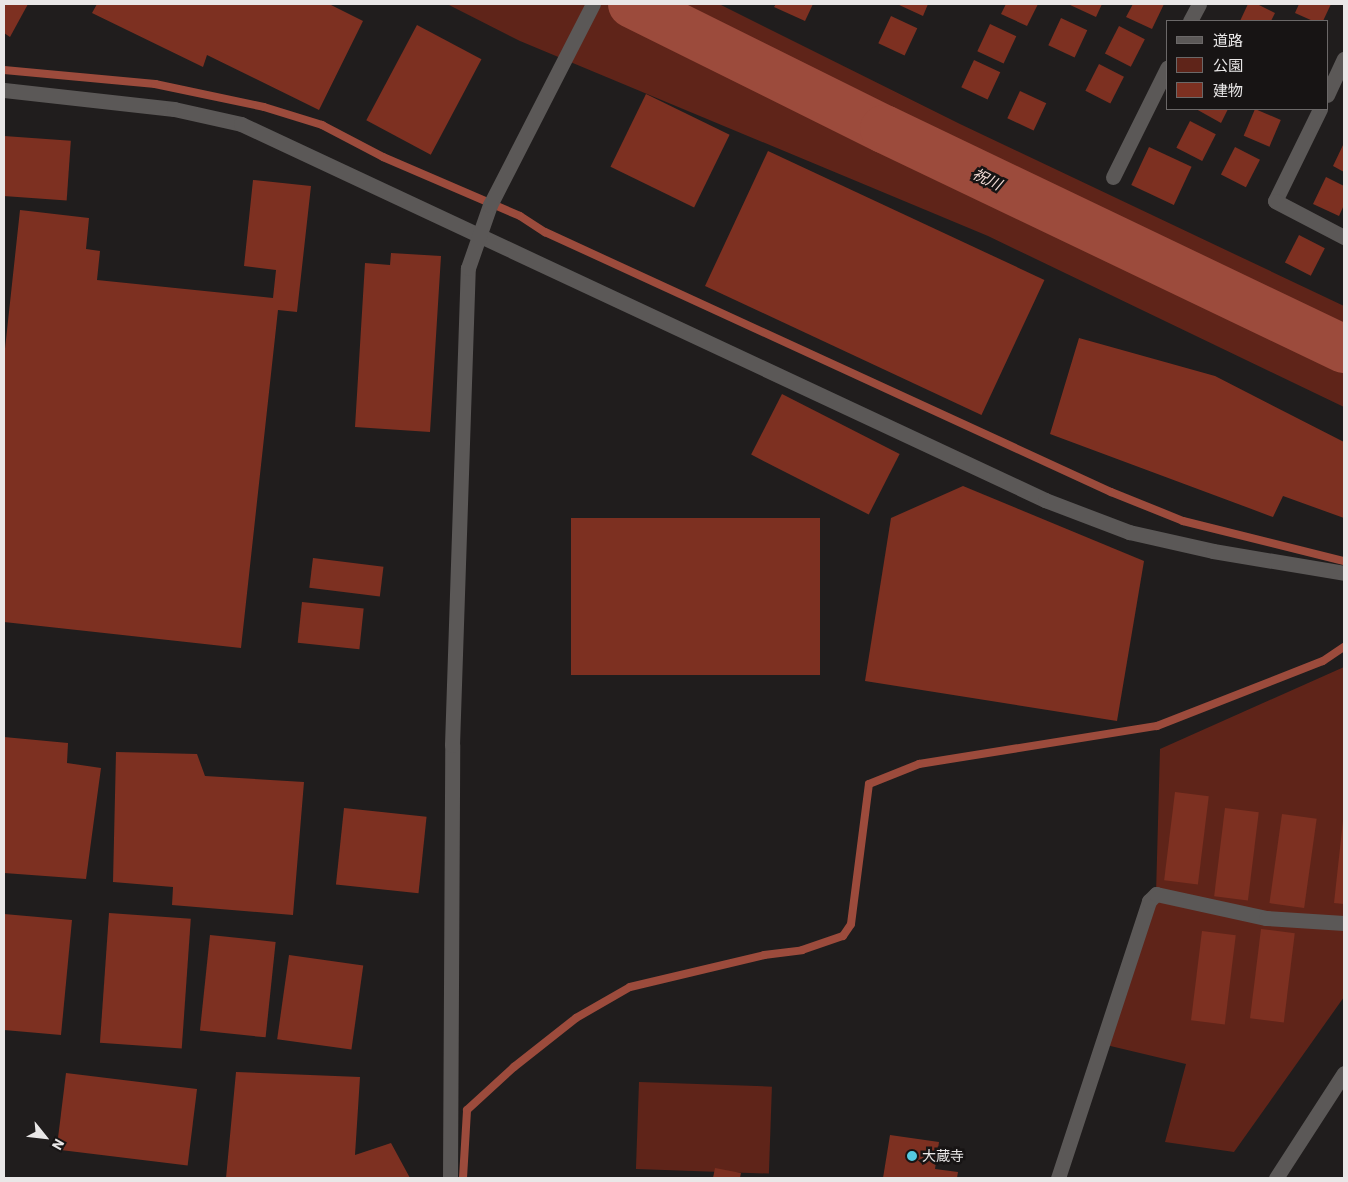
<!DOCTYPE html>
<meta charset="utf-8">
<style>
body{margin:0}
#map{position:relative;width:1348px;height:1182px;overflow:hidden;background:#201d1d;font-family:"IBM Plex Sans","Noto Sans JP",sans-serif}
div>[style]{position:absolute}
.green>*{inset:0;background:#5f2419;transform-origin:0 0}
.stream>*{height:8px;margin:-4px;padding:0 4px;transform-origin:4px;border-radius:4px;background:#9c4b3c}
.river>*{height:48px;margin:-24px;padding:0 24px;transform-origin:24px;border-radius:24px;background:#9c4b3c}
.building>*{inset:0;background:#7d3021;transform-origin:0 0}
.minor>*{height:15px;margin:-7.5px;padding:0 7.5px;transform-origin:7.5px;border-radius:7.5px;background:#5b5857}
.tertiary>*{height:15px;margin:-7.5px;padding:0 7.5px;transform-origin:7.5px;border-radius:7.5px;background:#5b5857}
.dots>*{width:14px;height:14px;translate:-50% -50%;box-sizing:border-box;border:2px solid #171414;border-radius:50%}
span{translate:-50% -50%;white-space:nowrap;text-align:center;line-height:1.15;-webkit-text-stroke:5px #171414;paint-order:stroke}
.poi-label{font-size:14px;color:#e9e7e7}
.left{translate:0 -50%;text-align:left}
.water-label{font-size:15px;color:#f4dcd6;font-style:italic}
.frame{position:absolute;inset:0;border:5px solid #e9e7e7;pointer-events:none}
.legend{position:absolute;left:1166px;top:20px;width:162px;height:90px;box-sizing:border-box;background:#171414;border:1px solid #6b6868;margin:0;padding:6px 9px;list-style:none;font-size:15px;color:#e9e7e7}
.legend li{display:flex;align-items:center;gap:10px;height:25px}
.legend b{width:25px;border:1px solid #6b6868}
.north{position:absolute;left:20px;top:1112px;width:50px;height:50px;-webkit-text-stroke:4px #171414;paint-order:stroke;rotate:119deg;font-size:14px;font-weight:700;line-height:20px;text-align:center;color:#e9e7e7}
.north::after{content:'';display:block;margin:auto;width:18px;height:22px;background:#e9e7e7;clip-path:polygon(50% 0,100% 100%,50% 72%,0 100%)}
</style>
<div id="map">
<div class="green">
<div style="clip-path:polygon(447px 4px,719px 4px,960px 124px,1344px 306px,1344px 407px,988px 236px,520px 41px)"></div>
<div style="clip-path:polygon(1344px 667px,1344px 997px,1234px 1152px,1165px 1142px,1186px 1064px,1102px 1044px,1156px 894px,1160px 749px)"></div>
<div style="left:639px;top:1082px;width:133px;height:87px;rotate:2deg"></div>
</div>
<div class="stream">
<div style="left:4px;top:70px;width:152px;rotate:5.3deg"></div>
<div style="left:155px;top:84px;width:111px;rotate:11.9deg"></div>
<div style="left:264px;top:107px;width:61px;rotate:17.2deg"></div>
<div style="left:322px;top:125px;width:69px;rotate:27.7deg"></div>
<div style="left:383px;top:157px;width:149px;rotate:23.3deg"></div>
<div style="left:520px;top:216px;width:30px;rotate:33deg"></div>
<div style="left:545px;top:232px;width:623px;rotate:24.67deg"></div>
<div style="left:1111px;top:492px;width:78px;rotate:21.9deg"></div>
<div style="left:1183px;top:521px;width:166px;rotate:14deg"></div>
<div style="left:463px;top:1178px;width:68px;rotate:-86.6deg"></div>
<div style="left:467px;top:1110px;width:64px;rotate:-42.5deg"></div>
<div style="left:514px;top:1067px;width:79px;rotate:-38.3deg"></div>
<div style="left:576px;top:1018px;width:62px;rotate:-29.9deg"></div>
<div style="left:630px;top:987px;width:138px;rotate:-13.4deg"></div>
<div style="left:764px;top:955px;width:38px;rotate:-7deg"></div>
<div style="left:802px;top:950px;width:43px;rotate:-18.9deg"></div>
<div style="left:843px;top:936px;width:14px;rotate:-56deg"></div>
<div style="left:851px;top:924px;width:141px;rotate:-82.7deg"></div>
<div style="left:869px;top:784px;width:54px;rotate:-21.8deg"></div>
<div style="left:919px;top:764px;width:241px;rotate:-9.1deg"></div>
<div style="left:1157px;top:726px;width:178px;rotate:-21.4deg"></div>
<div style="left:1323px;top:661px;width:25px;rotate:-34deg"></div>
</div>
<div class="river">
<div style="left:632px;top:4px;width:281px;rotate:26.4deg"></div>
<div style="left:884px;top:129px;width:510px;rotate:25.56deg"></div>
</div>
<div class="building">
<div style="clip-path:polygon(4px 4px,28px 4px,10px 37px,4px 33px)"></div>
<div style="clip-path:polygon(97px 4px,329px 4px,363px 21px,319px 110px,207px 55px,203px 67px,92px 13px)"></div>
<div style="clip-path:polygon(776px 4px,813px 4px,805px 21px,774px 7px)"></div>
<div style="clip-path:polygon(897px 4px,928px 4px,923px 16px)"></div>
<div style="clip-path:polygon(1006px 4px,1038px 4px,1027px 26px,1001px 14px)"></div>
<div style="clip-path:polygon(1068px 4px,1102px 4px,1096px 17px)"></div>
<div style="clip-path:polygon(1133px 4px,1164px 4px,1152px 29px,1126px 17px)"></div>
<div style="clip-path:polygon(1248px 4px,1257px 4px,1275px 13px,1271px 21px,1240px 21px)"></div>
<div style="clip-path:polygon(1299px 4px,1331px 4px,1323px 21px,1313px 21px,1295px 13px)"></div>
<div style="left:891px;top:16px;width:29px;height:30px;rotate:25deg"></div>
<div style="left:1061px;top:18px;width:29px;height:30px;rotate:25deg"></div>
<div style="left:990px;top:24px;width:29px;height:30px;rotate:25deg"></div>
<div style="left:417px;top:25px;width:73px;height:108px;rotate:28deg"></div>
<div style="left:1119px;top:26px;width:29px;height:31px;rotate:27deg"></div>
<div style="left:974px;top:60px;width:29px;height:30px;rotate:25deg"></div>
<div style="left:1099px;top:64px;width:28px;height:30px;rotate:27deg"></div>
<div style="left:1020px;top:91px;width:29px;height:30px;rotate:25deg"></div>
<div style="left:646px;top:94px;width:93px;height:81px;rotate:26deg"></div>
<div style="clip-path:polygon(1196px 109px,1228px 109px,1221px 123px)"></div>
<div style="left:1255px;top:109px;width:28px;height:29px;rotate:23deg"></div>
<div style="left:1190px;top:121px;width:29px;height:30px;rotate:27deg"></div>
<div style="left:4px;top:136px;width:67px;height:60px;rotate:4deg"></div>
<div style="clip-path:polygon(1344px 143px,1344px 172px,1333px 166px)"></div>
<div style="left:1149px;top:147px;width:47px;height:42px;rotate:25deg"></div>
<div style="left:1235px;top:147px;width:28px;height:31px;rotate:27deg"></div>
<div style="left:768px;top:151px;width:305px;height:149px;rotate:25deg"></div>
<div style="clip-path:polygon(1326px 177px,1344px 186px,1344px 205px,1339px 216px,1313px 204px)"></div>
<div style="clip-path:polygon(253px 180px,311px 186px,297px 312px,278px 310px,241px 648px,4px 622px,4px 358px,20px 210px,89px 218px,86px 249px,100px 251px,97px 280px,273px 298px,276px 270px,244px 266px)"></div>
<div style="left:1299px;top:235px;width:29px;height:31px;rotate:27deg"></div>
<div style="clip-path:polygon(391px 253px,441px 256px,430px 432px,355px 427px,365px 263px,390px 265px)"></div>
<div style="clip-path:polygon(1079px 338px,1215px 376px,1344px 442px,1344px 518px,1283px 496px,1273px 517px,1050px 434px)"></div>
<div style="left:782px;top:394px;width:132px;height:68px;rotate:27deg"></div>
<div style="clip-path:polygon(963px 486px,1144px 561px,1117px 721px,865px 681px,891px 518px)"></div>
<div style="left:820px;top:518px;width:157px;height:249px;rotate:90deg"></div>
<div style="left:313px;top:558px;width:71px;height:30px;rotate:7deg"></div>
<div style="left:302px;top:602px;width:62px;height:41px;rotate:6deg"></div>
<div style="clip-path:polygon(4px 737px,68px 743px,67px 763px,101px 768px,86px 879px,4px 873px)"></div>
<div style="clip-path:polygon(116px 752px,197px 754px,205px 776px,304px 782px,293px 915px,172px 905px,173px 887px,113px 882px)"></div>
<div style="left:1175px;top:792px;width:34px;height:89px;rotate:7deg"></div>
<div style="left:344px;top:808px;width:83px;height:77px;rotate:6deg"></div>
<div style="left:1225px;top:808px;width:34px;height:89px;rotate:7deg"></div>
<div style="left:1282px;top:814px;width:35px;height:90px;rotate:8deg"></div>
<div style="clip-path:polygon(1343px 821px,1344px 821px,1344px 904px,1334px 903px)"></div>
<div style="left:109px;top:913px;width:82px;height:130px;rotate:4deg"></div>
<div style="clip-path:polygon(4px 914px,72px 920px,61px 1035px,4px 1030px)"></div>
<div style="left:1261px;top:929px;width:34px;height:90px;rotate:7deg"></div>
<div style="left:1202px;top:931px;width:34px;height:90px;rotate:7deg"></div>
<div style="left:210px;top:935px;width:66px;height:96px;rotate:6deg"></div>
<div style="left:289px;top:955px;width:75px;height:85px;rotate:8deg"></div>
<div style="clip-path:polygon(236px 1072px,360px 1077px,355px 1155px,391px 1143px,410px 1178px,226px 1178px)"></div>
<div style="left:66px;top:1073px;width:132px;height:77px;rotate:7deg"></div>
<div style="clip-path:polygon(890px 1135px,939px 1142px,935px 1169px,958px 1172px,957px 1178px,883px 1178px)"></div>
<div style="clip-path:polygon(715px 1168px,741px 1173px,740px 1178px,713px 1178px)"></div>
</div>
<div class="minor">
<div style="left:1190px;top:21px;width:19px;rotate:-62deg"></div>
<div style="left:4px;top:90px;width:171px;rotate:6.4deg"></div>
<div style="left:174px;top:109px;width:69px;rotate:12.6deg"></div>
<div style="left:241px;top:124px;width:888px;rotate:25.06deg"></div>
<div style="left:1045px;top:500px;width:90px;rotate:20.9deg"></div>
<div style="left:1129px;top:532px;width:86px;rotate:12.7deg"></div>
<div style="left:1213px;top:551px;width:133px;rotate:9.5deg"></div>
<div style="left:1327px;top:95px;width:40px;rotate:-65deg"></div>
<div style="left:1320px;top:109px;width:102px;rotate:116.1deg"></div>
<div style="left:1275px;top:201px;width:78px;rotate:27.6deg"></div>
<div style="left:1113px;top:177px;width:122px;rotate:-63.6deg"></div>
<div style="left:1058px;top:1178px;width:292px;rotate:-71.8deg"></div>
<div style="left:1149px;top:901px;width:10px;rotate:-45deg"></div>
<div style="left:1156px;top:894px;width:113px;rotate:12.3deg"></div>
<div style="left:1266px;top:918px;width:78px;rotate:3.7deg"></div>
</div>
<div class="tertiary">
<div style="left:450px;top:1178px;width:433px;rotate:-89.7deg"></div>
<div style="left:452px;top:745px;width:477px;rotate:-88.1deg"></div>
<div style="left:468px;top:268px;width:67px;rotate:-70.8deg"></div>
<div style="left:490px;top:205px;width:226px;rotate:-62.9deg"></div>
<div style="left:1276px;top:1178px;width:125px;rotate:-57.1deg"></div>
</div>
<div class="dots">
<div style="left:912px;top:1156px;background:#55cae0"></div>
</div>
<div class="poi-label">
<span class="left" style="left:922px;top:1156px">大蔵寺</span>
</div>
<div class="water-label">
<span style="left:987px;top:179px;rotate:26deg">祝川</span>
</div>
<div class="frame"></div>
<ul class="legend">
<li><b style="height:6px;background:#5b5857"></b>道路</li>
<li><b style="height:14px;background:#5f2419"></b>公園</li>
<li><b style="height:14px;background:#7d3021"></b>建物</li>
</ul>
<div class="north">N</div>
</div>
